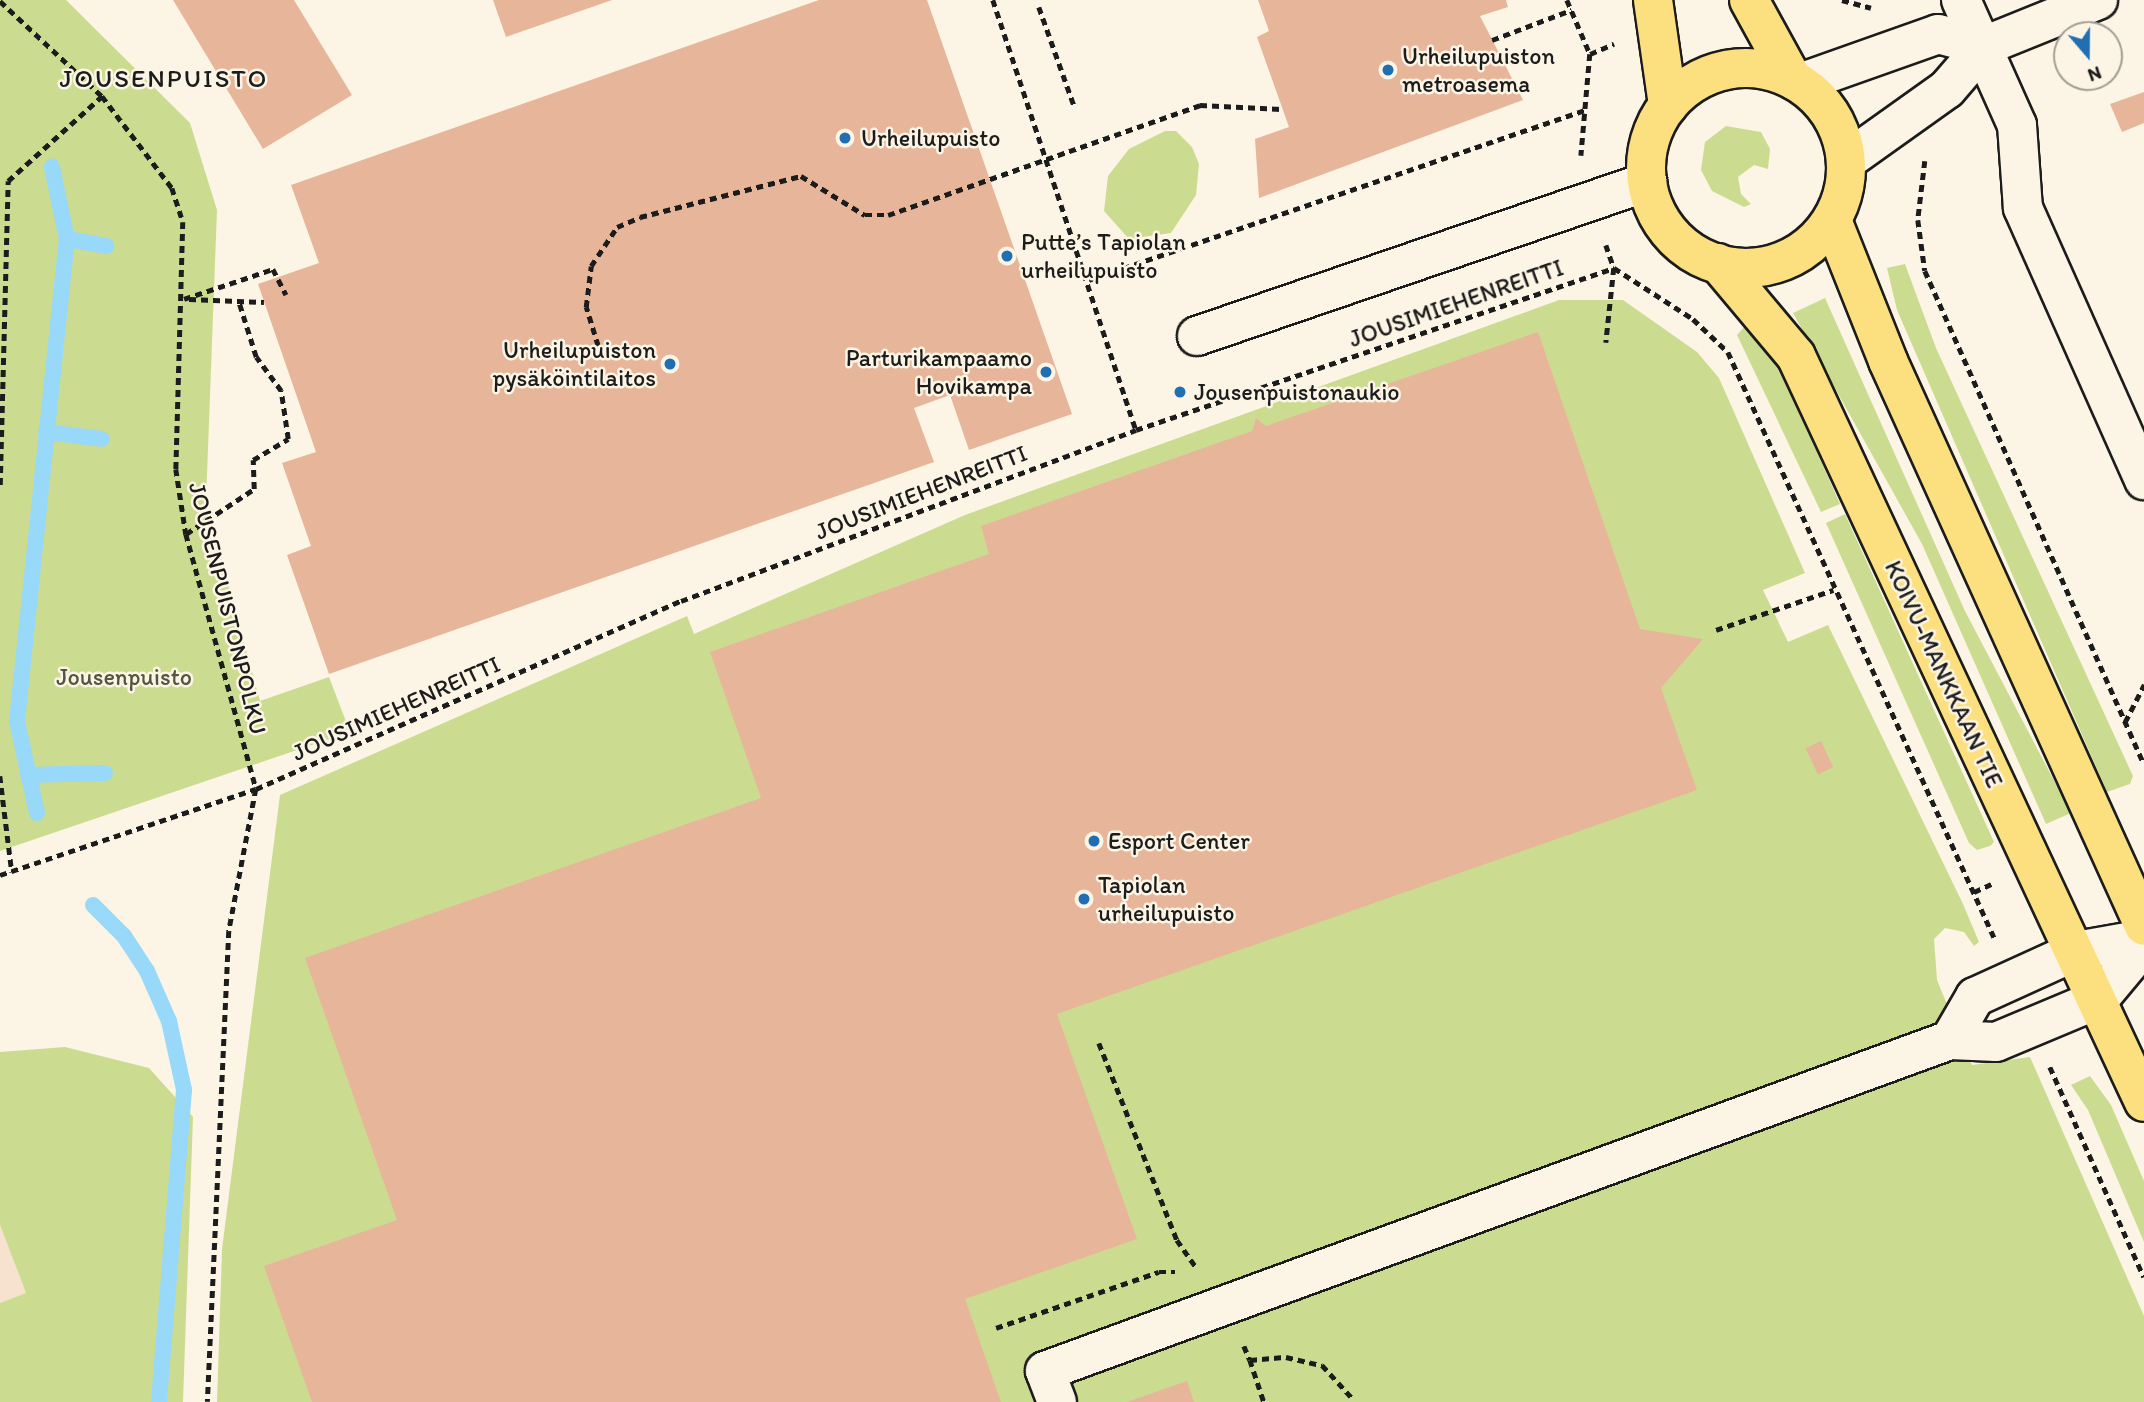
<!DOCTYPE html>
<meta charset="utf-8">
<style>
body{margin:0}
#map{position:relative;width:2144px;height:1402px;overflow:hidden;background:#fcf5e5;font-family:Itim,sans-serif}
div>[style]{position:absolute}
.built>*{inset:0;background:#f6e2ce}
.green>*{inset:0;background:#cbdc91}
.stream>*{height:16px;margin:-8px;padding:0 8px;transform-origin:8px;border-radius:8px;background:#98d8f9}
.building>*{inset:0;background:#e7b599;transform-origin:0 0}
.path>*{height:4.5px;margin-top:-2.25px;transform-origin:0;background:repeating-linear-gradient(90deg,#1c1c1c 0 7px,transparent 0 12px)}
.roads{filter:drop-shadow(2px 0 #1c1c1c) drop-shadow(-2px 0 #1c1c1c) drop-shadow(0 2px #1c1c1c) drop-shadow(0 -2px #1c1c1c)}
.minor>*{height:38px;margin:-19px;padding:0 19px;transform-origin:19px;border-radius:19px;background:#fcf5e5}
.major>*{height:38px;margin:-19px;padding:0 19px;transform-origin:19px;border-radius:19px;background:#fce080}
.major>.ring{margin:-19px;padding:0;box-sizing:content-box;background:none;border:38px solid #fce080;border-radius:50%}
.dots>*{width:19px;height:19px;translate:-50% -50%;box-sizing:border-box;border:4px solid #fcf5e5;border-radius:50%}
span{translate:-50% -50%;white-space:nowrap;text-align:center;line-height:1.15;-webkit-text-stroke:5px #fcf5e5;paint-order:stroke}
.poi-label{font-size:24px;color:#1c1c1c}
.left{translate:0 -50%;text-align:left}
.right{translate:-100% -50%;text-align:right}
.street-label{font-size:24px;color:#1c1c1c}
.park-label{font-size:24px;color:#51563f}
.neighbourhood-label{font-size:26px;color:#1c1c1c;letter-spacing:2px}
.north{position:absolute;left:2053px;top:21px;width:70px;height:70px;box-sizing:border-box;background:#fcf5e5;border:2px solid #a29e95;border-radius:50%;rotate:160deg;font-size:19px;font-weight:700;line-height:28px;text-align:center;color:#1c1c1c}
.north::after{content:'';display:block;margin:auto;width:24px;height:32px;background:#1f6fb2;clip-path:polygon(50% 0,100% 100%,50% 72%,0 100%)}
</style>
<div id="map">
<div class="built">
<div style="clip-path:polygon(0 1225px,26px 1293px,0 1303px)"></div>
</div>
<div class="green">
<div style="clip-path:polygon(0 0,66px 0,190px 123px,217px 210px,206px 502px,260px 701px,329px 677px,350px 732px,0 851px)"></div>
<div style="clip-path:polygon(1726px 126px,1761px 132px,1770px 149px,1768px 169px,1754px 165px,1738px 177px,1741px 194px,1751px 204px,1744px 207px,1712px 191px,1701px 170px,1705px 142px)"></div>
<div style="clip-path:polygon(1165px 131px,1176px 131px,1192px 147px,1199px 164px,1196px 195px,1171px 233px,1129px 239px,1104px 211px,1108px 176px,1129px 149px)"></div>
<div style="clip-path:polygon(1905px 264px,1936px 348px,2133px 776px,2130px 784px,2107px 792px,1897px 310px,1887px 268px)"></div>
<div style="clip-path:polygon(1825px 298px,1965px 611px,2071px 813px,2046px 824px,1922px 544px,1793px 313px)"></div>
<div style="clip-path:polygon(1559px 300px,1623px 300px,1697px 352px,1719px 378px,1805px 573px,1763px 590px,1788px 642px,1828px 625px,1963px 904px,1979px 942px,1974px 946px,1964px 932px,1945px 928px,1934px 939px,1937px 980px,1972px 1065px,2030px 1057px,2144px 1316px,2144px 1402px,217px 1402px,222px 1249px,280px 795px,687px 616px,694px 634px,965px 515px)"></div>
<div style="clip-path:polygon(1747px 324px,1782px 373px,1840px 504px,1821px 512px,1737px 335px)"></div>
<div style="clip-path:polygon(1845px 514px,1994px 842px,1990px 846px,1977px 850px,1969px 843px,1826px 523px)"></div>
<div style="clip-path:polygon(65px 1047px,149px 1068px,193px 1117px,183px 1402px,0 1402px,0 1303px,26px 1293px,0 1225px,0 1052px)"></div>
<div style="clip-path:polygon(2090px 1076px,2111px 1105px,2144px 1181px,2144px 1242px,2088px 1110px,2071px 1085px)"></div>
</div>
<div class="stream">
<div style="left:67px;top:239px;width:40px;rotate:10deg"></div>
<div style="left:46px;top:432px;width:56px;rotate:7.1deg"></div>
<div style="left:28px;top:775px;width:77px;rotate:-1.5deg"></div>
<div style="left:37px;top:813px;width:94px;rotate:-102.3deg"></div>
<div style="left:17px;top:721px;width:485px;rotate:-84.1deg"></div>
<div style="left:67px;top:239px;width:74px;rotate:-101.8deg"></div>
<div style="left:93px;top:905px;width:44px;rotate:45deg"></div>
<div style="left:124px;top:936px;width:42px;rotate:56.7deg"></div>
<div style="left:147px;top:971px;width:55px;rotate:66.3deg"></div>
<div style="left:169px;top:1021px;width:71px;rotate:77.7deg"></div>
<div style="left:184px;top:1090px;width:313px;rotate:94.6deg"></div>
</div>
<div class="building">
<div style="clip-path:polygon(173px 0,294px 0,352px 95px,263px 149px)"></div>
<div style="clip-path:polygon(493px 0,612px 0,506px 37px)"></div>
<div style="clip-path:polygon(819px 0,927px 0,1072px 414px,969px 450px,950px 395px,914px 408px,934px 462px,329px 674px,287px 555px,311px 546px,282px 463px,316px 452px,258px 284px,319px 263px,291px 185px)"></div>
<div style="clip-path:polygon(1258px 0,1506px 0,1508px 7px,1480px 16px,1523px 100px,1259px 198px,1255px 139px,1289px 127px,1257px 37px,1269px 31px)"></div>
<div style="clip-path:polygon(2144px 92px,2144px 123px,2122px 132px,2110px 104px)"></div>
<div style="clip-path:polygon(1538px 332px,1640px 629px,1703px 639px,1661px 688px,1697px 790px,1057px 1014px,1137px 1239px,965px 1299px,1001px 1402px,312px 1402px,264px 1266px,397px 1220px,305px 958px,761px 798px,710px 652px,989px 554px,981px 526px,1252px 431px,1256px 418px,1266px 426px)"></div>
<div style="left:1821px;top:741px;width:29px;height:17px;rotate:65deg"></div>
<div style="clip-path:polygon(1187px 1381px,1194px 1402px,1127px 1402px)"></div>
</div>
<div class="path">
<div style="left:993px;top:0;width:453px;rotate:71.6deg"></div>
<div style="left:1567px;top:0;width:59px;rotate:66.9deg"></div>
<div style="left:1590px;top:54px;width:102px;rotate:95deg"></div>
<div style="left:1842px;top:0;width:30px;rotate:15deg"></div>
<div style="left:0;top:1px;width:139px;rotate:43deg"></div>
<div style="left:102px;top:96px;width:116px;rotate:52.7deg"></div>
<div style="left:172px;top:188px;width:36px;rotate:72deg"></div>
<div style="left:183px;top:222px;width:247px;rotate:91.6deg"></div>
<div style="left:176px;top:469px;width:66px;rotate:81.3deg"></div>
<div style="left:186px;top:534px;width:264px;rotate:74.6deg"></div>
<div style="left:256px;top:789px;width:145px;rotate:100.8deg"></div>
<div style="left:229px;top:931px;width:471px;rotate:92.6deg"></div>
<div style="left:1039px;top:7px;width:107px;rotate:70.4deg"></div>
<div style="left:1492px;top:40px;width:85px;rotate:-20.8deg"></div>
<div style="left:1590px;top:54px;width:26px;rotate:-23deg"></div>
<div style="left:1925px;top:161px;width:59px;rotate:96.8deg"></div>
<div style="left:1918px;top:220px;width:51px;rotate:82.2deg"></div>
<div style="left:1925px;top:271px;width:539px;rotate:66.05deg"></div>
<div style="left:1606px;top:245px;width:24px;rotate:71deg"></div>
<div style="left:1614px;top:268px;width:94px;rotate:32.8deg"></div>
<div style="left:1693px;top:319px;width:48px;rotate:43.3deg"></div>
<div style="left:1728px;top:352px;width:643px;rotate:65.55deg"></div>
<div style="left:1089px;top:280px;width:524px;rotate:-18.92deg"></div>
<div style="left:184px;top:299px;width:94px;rotate:-18.6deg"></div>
<div style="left:273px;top:269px;width:29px;rotate:63deg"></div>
<div style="left:189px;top:299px;width:75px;rotate:2.3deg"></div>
<div style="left:598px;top:346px;width:41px;rotate:-107.1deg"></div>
<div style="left:586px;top:307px;width:41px;rotate:-83deg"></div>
<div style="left:591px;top:266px;width:47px;rotate:-56.3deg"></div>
<div style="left:617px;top:227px;width:25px;rotate:-23deg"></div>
<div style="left:640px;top:217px;width:166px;rotate:-14.3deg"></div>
<div style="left:801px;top:176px;width:75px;rotate:31.4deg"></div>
<div style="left:865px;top:215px;width:23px"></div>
<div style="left:888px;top:215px;width:331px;rotate:-19.4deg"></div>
<div style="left:1200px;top:105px;width:82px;rotate:2.8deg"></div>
<div style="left:0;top:485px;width:304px;rotate:-88.5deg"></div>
<div style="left:8px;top:181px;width:127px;rotate:-42.1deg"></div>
<div style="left:186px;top:534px;width:82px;rotate:-33.5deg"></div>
<div style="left:254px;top:489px;width:29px;rotate:-92deg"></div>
<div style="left:253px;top:460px;width:41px;rotate:-31deg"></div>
<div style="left:288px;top:439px;width:49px;rotate:-98.3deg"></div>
<div style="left:281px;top:391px;width:42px;rotate:-126.3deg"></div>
<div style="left:256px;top:357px;width:57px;rotate:-107.5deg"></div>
<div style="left:1716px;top:630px;width:124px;rotate:-18.9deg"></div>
<div style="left:2125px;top:722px;width:42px;rotate:-62.8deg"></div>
<div style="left:0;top:776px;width:97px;rotate:82.9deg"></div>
<div style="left:0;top:875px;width:270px;rotate:-18.6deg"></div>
<div style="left:256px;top:789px;width:465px;rotate:-23.9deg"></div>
<div style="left:681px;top:601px;width:486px;rotate:-20.6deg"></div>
<div style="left:1136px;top:430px;width:505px;rotate:-18.72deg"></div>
<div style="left:1614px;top:268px;width:75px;rotate:96.1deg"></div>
<div style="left:1974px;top:892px;width:19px;rotate:-25deg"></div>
<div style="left:1099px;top:1043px;width:212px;rotate:68.4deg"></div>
<div style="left:1177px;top:1240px;width:33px;rotate:55deg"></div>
<div style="left:2050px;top:1067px;width:230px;rotate:65.9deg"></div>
<div style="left:996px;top:1328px;width:172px;rotate:-19deg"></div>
<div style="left:1159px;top:1272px;width:16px"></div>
<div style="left:1244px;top:1346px;width:15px;rotate:67deg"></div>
<div style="left:1250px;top:1360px;width:36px;rotate:-5deg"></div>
<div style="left:1286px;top:1357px;width:37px;rotate:13deg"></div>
<div style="left:1322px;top:1365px;width:46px;rotate:47.6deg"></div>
<div style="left:1250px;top:1360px;width:44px;rotate:71.6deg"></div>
</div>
<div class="roads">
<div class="minor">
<div style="left:1961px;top:0;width:137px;rotate:65.9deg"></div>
<div style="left:2017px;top:125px;width:83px;rotate:85.9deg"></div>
<div style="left:2023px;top:208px;width:298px;rotate:66deg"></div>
<div style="left:1800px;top:83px;width:146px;rotate:-19.5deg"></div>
<div style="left:1938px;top:34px;width:48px;rotate:14.6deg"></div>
<div style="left:1846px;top:161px;width:124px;rotate:-35.5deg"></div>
<div style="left:1947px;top:89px;width:57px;rotate:-49.3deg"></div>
<div style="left:1984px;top:46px;width:123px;rotate:-22deg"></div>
<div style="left:1197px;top:336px;width:476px;rotate:-18.9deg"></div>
<div style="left:1950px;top:1040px;width:50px;rotate:-59.8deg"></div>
<div style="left:1975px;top:997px;width:111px;rotate:-24.5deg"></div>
<div style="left:2076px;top:951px;width:69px;rotate:-10deg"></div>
<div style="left:1057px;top:1402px;width:33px;rotate:-111deg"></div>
<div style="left:1045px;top:1371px;width:964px;rotate:-20.09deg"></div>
<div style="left:1950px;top:1040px;width:46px;rotate:2.5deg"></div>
<div style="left:1996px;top:1042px;width:112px;rotate:-22.7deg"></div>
<div style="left:2099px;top:999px;width:70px;rotate:-50.2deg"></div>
</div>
<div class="major">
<div style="left:1653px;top:0;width:107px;rotate:81.9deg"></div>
<div style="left:1749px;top:0;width:91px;rotate:61.2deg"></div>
<div class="ring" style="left:1646px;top:68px;width:162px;height:162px"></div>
<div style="left:1832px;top:220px;width:152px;rotate:68.3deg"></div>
<div style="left:1888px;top:361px;width:620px;rotate:65.62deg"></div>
<div style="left:1718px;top:263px;width:121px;rotate:50deg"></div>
<div style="left:1796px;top:356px;width:823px;rotate:64.99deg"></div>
</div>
</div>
<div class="dots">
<div style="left:1388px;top:70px;background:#1f6fb2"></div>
<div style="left:845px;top:138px;background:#1f6fb2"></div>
<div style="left:1007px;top:256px;background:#1f6fb2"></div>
<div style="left:670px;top:364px;background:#1f6fb2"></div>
<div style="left:1046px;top:372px;background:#1f6fb2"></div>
<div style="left:1180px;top:392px;background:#1f6fb2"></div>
<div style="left:1094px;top:841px;background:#1f6fb2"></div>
<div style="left:1084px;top:899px;background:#1f6fb2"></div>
</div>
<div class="poi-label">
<span class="left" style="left:1402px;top:70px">Urheilupuiston<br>metroasema</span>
<span class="left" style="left:861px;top:138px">Urheilupuisto</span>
<span class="left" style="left:1021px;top:256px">Putte’s Tapiolan<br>urheilupuisto</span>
<span class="right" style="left:656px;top:364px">Urheilupuiston<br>pysäköintilaitos</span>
<span class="right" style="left:1032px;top:372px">Parturikampaamo<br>Hovikampa</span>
<span class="left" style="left:1194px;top:392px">Jousenpuistonaukio</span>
<span class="left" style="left:1108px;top:841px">Esport Center</span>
<span class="left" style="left:1098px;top:899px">Tapiolan<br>urheilupuisto</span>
</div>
<div class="street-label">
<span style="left:1456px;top:303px;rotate:-19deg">JOUSIMIEHENREITTI</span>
<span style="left:921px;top:492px;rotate:-21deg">JOUSIMIEHENREITTI</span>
<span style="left:228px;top:608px;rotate:76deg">JOUSENPUISTONPOLKU</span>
<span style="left:1944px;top:674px;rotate:65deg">KOIVU-MANKKAAN TIE</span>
<span style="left:396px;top:708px;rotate:-24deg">JOUSIMIEHENREITTI</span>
</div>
<div class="park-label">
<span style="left:124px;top:677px">Jousenpuisto</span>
</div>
<div class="neighbourhood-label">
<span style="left:164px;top:79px">JOUSENPUISTO</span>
</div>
<div class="north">N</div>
</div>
